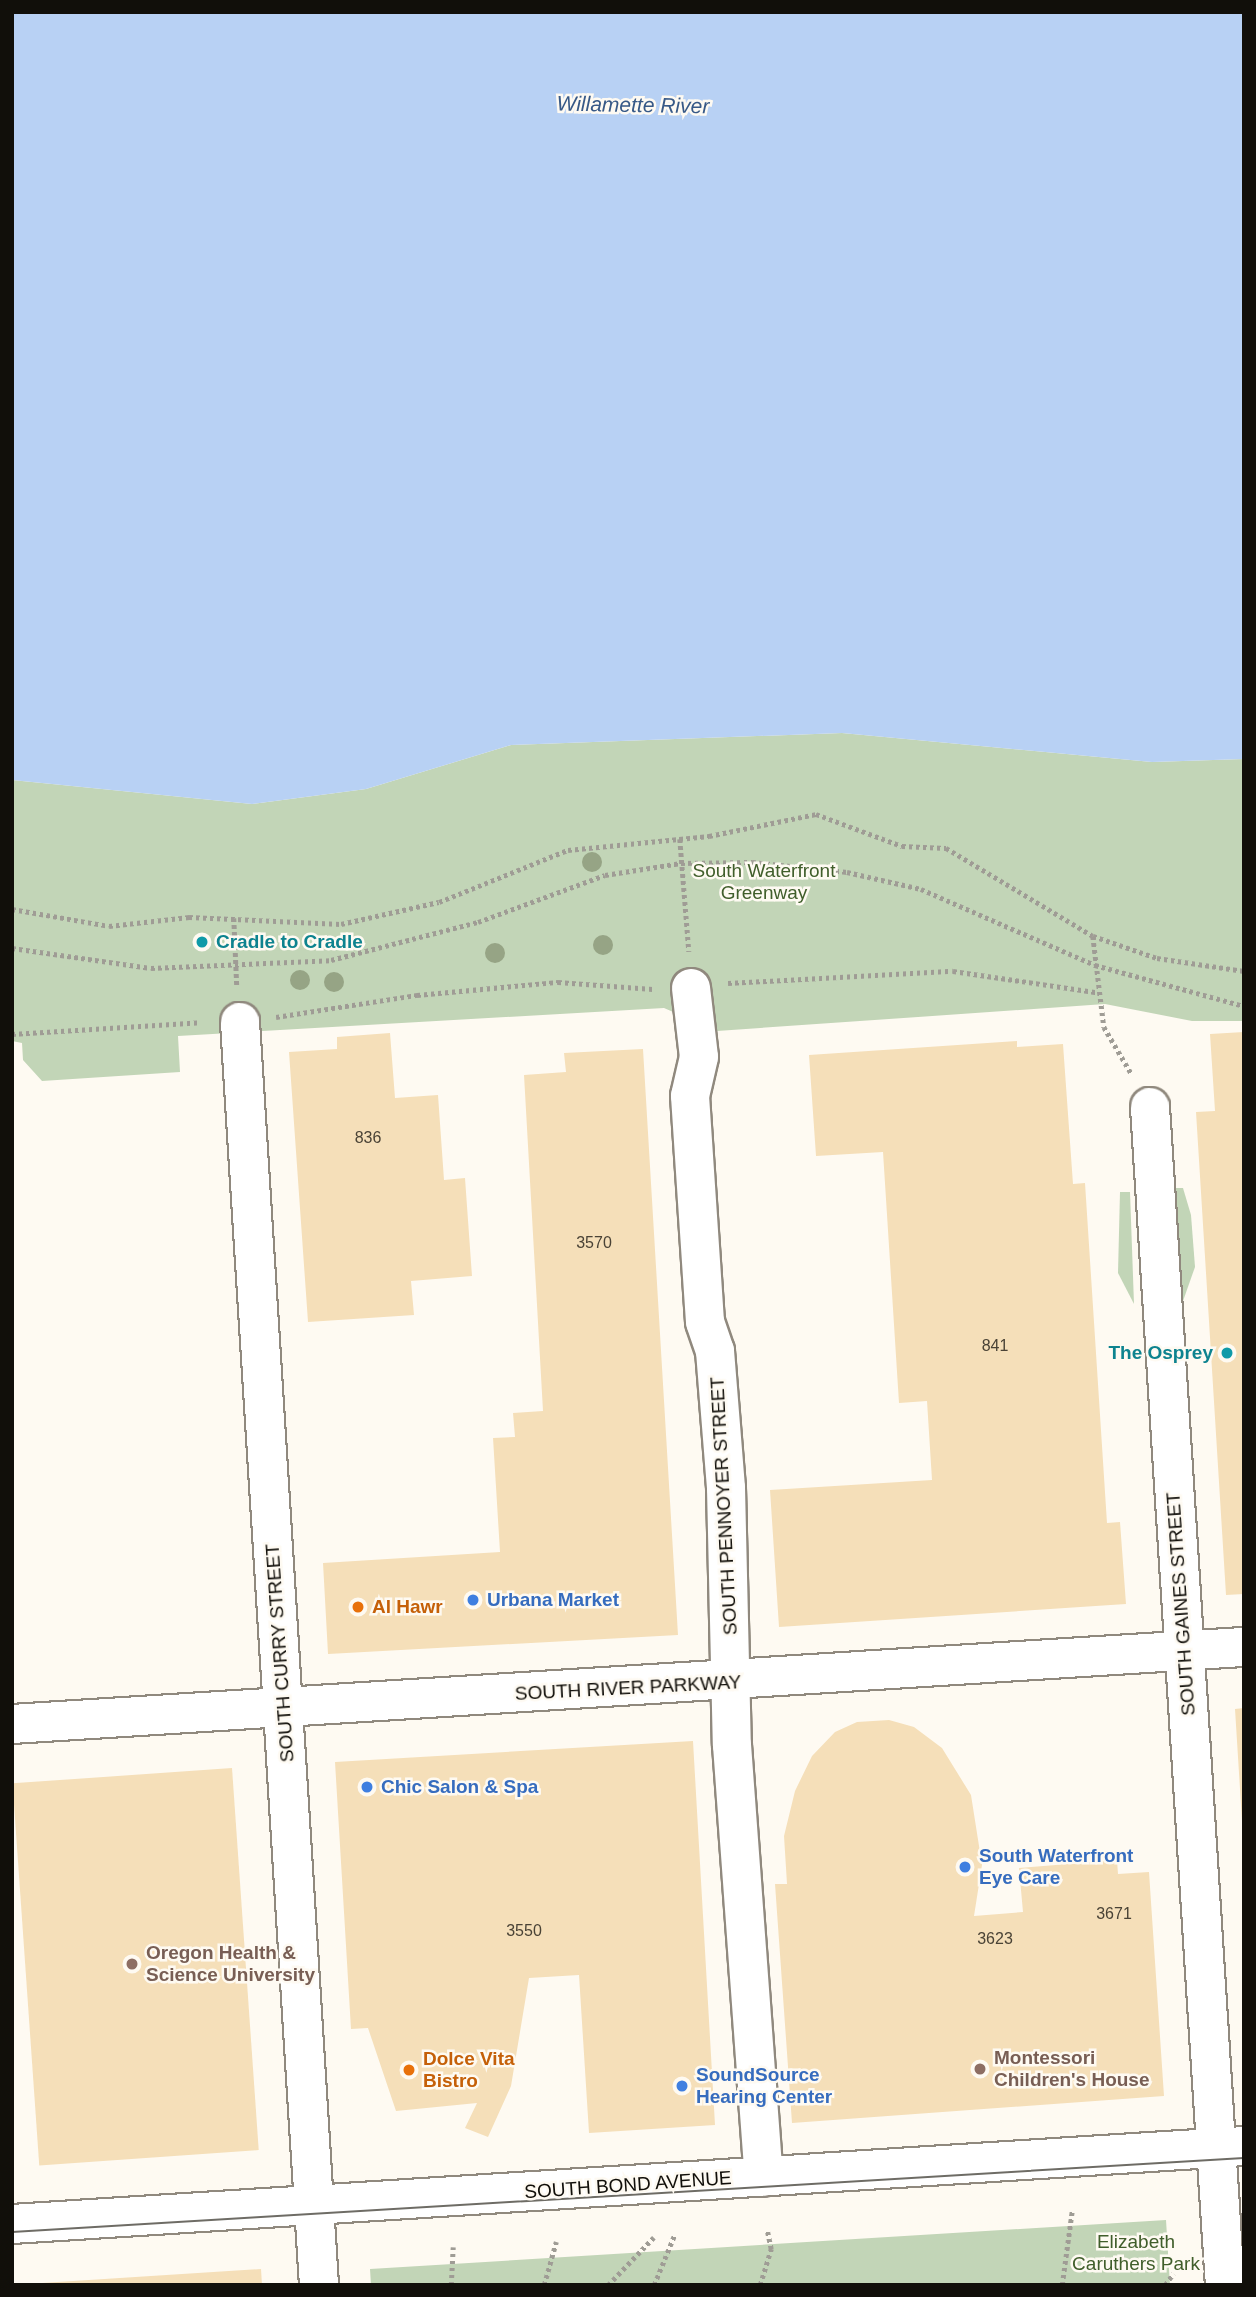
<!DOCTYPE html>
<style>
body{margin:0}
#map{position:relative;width:1256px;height:2297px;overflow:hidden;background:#fefaf2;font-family:Helvetica,sans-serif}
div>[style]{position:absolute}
.green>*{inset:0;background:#c2d5b7}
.water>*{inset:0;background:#b8d1f4}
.building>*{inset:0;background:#f5dfb9;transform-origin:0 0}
.path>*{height:4.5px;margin-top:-2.25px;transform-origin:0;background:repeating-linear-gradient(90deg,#9f9c95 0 3.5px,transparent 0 7px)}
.roads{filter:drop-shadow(2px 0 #90897e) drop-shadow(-2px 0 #90897e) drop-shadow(0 2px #90897e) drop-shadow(0 -2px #90897e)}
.minor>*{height:38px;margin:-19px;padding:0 19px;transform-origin:19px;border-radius:19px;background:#fff}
.tram>*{height:2px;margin:-1px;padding:0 1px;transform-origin:1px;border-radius:1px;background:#6e6c65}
.trees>*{width:20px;height:20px;margin:-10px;border-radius:50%;background:#96a485}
.dots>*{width:19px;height:19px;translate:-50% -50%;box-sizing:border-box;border:4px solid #fefaf2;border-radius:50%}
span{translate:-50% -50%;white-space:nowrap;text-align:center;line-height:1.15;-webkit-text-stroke:5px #fefaf2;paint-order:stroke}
.number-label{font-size:16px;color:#4a4336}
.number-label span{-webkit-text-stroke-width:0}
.park-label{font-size:19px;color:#405e2b}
.culture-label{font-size:19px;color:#0d838f;font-weight:700}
.left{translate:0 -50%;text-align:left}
.right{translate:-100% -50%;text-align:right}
.street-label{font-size:19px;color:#110f0a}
.shop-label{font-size:19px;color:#366cbe;font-weight:700}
.food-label{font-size:19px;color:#c56008;font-weight:700}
.education-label{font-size:19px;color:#785e54;font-weight:700}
.water-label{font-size:21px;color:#375987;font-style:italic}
.frame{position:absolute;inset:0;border:14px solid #110f0a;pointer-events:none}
</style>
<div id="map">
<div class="green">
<div style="clip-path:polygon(842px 733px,1152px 762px,1244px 759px,1244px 1021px,1192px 1021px,1105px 1004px,717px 1031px,664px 1008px,178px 1036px,180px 1072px,42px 1081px,23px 1060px,22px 1043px,12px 1041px,12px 780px,252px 804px,366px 789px,511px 745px)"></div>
<div style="clip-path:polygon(1173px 1188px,1183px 1188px,1191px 1215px,1195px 1267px,1183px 1301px)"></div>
<div style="clip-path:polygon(1120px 1192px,1130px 1192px,1134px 1304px,1118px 1273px)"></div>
<div style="clip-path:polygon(1166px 2220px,1170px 2285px,371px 2285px,370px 2269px)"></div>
</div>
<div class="water">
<div style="clip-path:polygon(12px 12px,1244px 12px,1244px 759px,1152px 762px,842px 733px,511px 745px,366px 789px,252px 804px,12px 780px)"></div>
</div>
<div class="building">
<div style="clip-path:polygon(1244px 1032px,1244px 1594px,1226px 1595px,1196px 1112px,1215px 1111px,1210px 1034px)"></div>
<div style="clip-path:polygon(390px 1033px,395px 1098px,438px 1095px,444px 1180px,465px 1178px,472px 1276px,411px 1281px,414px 1315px,308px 1322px,289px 1052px,337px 1049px,337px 1037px)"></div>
<div style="clip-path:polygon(1017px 1041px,1017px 1047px,1063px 1044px,1073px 1184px,1085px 1183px,1107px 1523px,1120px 1522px,1126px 1604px,779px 1627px,770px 1490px,932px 1480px,927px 1401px,899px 1403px,883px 1152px,816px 1156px,809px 1055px)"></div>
<div style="clip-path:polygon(643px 1049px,678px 1635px,328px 1654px,323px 1563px,500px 1552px,493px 1438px,515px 1437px,513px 1413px,543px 1411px,524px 1075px,566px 1072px,564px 1053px)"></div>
<div style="clip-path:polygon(1244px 1708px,1244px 1821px,1242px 1821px,1235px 1709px)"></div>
<div style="clip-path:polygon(889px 1720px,914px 1727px,942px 1748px,971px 1795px,982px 1865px,974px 1916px,1023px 1912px,1019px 1868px,1117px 1860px,1118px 1874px,1149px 1872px,1164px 2096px,792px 2123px,775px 1884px,787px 1884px,784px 1836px,795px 1791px,812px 1756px,835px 1732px,857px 1722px)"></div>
<div style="clip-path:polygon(693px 1741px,715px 2125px,589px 2133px,579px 1975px,529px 1978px,511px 2086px,488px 2137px,465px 2128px,477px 2103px,396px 2111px,368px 2028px,351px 2029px,335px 1762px)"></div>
<div style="left:232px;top:1768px;width:383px;height:220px;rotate:86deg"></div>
<div style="clip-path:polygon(261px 2269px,262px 2285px,42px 2285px,42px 2283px)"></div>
</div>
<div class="path">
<div style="left:680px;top:839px;width:113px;rotate:85.4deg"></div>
<div style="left:12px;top:909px;width:98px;rotate:9.9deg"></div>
<div style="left:109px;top:926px;width:81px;rotate:-6.4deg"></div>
<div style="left:189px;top:917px;width:152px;rotate:2.6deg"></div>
<div style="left:341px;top:924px;width:100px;rotate:-12.7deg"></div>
<div style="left:439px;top:902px;width:139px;rotate:-22deg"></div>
<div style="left:568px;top:850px;width:142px;rotate:-5.7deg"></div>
<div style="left:709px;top:836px;width:109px;rotate:-11.6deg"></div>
<div style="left:816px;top:814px;width:92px;rotate:20.4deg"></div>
<div style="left:902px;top:846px;width:44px;rotate:2.6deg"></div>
<div style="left:946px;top:848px;width:171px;rotate:30.9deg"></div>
<div style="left:1093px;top:936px;width:68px;rotate:19deg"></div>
<div style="left:1157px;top:958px;width:88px;rotate:8.5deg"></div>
<div style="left:234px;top:918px;width:68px;rotate:87.5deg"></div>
<div style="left:1093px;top:936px;width:92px;rotate:83.1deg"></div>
<div style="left:1104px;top:1027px;width:53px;rotate:59.6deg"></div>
<div style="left:12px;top:948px;width:140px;rotate:8.2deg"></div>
<div style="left:151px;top:968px;width:180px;rotate:-2.5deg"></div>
<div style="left:331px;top:960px;width:152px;rotate:-14.5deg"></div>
<div style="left:478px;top:922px;width:135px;rotate:-20.3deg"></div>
<div style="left:605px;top:875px;width:77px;rotate:-9deg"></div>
<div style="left:681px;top:863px;width:71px;rotate:-0.8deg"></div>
<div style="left:752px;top:862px;width:96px;rotate:6deg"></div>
<div style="left:847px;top:872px;width:76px;rotate:12.9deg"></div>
<div style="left:921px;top:889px;width:190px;rotate:23.6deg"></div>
<div style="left:1095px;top:965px;width:155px;rotate:15.4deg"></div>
<div style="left:728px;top:983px;width:225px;rotate:-3.1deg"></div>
<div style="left:953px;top:971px;width:145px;rotate:8.4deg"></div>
<div style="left:276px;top:1017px;width:143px;rotate:-8.9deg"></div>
<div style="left:417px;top:995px;width:142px;rotate:-5.3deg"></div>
<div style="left:558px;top:982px;width:95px;rotate:4.2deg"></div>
<div style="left:12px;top:1034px;width:189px;rotate:-3.6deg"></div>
<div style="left:451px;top:2285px;width:38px;rotate:-87deg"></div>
<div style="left:544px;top:2285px;width:45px;rotate:-74.4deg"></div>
<div style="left:608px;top:2285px;width:66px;rotate:-46.2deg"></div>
<div style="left:654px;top:2285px;width:53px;rotate:-67.8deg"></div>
<div style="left:760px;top:2285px;width:38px;rotate:-73deg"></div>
<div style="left:771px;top:2249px;width:19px;rotate:-102deg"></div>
<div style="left:1062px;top:2285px;width:75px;rotate:-82.3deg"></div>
<div style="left:1165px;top:2285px;width:14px;rotate:-54deg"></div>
</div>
<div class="roads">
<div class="minor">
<div style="left:691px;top:988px;width:69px;rotate:83.4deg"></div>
<div style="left:699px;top:1057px;width:40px;rotate:103deg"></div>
<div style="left:690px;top:1096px;width:226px;rotate:86.2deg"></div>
<div style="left:705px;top:1322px;width:31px;rotate:71deg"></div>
<div style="left:715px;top:1351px;width:137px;rotate:85.4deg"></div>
<div style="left:726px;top:1488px;width:257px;rotate:88.7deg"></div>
<div style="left:732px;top:1745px;width:433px;rotate:85.8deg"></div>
<div style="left:240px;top:1022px;width:1265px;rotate:86.42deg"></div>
<div style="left:1150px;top:1107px;width:1180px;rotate:86.36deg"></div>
<div style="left:12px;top:1724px;width:1234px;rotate:-3.58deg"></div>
<div style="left:12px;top:2224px;width:1234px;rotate:-3.62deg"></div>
</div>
</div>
<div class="tram">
<div style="left:12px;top:2232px;width:1234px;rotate:-3.44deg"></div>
</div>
<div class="trees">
<div style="left:592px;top:862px"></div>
<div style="left:603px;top:945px"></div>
<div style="left:495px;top:953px"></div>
<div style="left:300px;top:980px"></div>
<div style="left:334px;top:982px"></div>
</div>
<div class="dots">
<div style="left:202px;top:942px;background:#0f9aa8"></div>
<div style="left:1227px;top:1353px;background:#0f9aa8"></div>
<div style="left:473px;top:1600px;background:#3f7fe0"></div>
<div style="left:358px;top:1607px;background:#e8710a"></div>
<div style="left:367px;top:1787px;background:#3f7fe0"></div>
<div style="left:965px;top:1867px;background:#3f7fe0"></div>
<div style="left:132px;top:1964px;background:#8d6e63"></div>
<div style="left:980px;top:2069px;background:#8d6e63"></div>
<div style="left:409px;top:2070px;background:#e8710a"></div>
<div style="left:682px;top:2086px;background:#3f7fe0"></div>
</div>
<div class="number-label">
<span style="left:368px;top:1138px">836</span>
<span style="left:594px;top:1243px">3570</span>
<span style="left:995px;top:1346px">841</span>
<span style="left:1114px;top:1914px">3671</span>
<span style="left:524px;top:1931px">3550</span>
<span style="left:995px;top:1939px">3623</span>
</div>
<div class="park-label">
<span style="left:764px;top:882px">South Waterfront<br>Greenway</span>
<span style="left:1136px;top:2253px">Elizabeth<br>Caruthers Park</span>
</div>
<div class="culture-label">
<span class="left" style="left:216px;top:942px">Cradle to Cradle</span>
<span class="right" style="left:1213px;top:1353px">The Osprey</span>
</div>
<div class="street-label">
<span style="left:724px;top:1506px;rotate:-93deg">SOUTH PENNOYER STREET</span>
<span style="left:1181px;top:1604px;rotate:-94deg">SOUTH GAINES STREET</span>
<span style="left:280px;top:1653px;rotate:-94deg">SOUTH CURRY STREET</span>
<span style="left:628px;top:1688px;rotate:-3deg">SOUTH RIVER PARKWAY</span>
<span style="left:628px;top:2185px;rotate:-4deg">SOUTH BOND AVENUE</span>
</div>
<div class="shop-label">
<span class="left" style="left:487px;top:1600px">Urbana Market</span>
<span class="left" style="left:381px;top:1787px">Chic Salon &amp; Spa</span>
<span class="left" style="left:979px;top:1867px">South Waterfront<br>Eye Care</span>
<span class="left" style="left:696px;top:2086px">SoundSource<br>Hearing Center</span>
</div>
<div class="food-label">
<span class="left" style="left:372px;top:1607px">Al Hawr</span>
<span class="left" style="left:423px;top:2070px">Dolce Vita<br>Bistro</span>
</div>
<div class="education-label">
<span class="left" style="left:146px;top:1964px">Oregon Health &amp;<br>Science University</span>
<span class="left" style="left:994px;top:2069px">Montessori<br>Children's House</span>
</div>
<div class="water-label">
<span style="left:633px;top:105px;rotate:1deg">Willamette River</span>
</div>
<div class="frame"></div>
</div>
